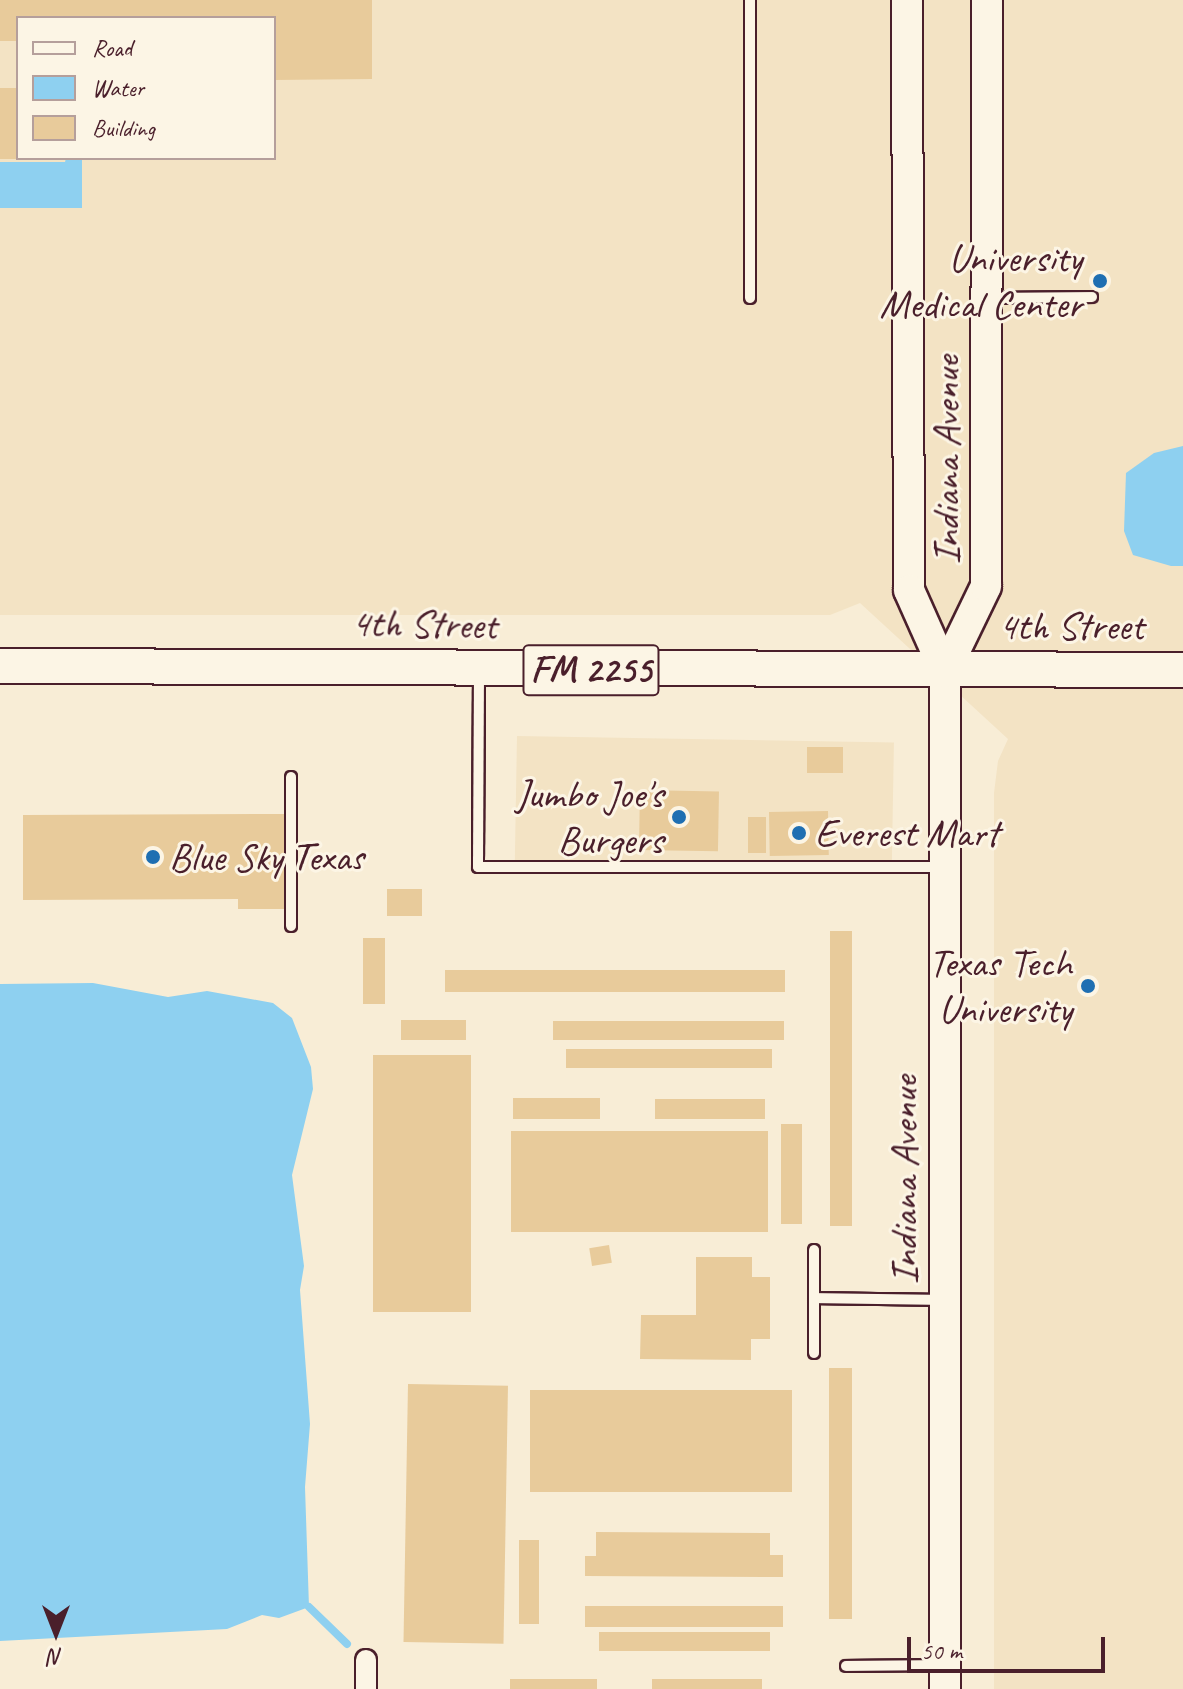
<!DOCTYPE html>
<style>
body{margin:0}
#map{position:relative;width:1183px;height:1689px;overflow:hidden;background:#f8edd6;font-family:Caveat,sans-serif}
div>[style]{position:absolute}
.built>*{inset:0;background:#f3e3c4;transform-origin:0 0}
.water>*{inset:0;background:#8ed0f0}
.stream>*{height:8px;margin:-4px;padding:0 4px;transform-origin:4px;border-radius:4px;background:#8ed0f0}
.building>*{inset:0;background:#e8cb9b;transform-origin:0 0}
.roads{filter:drop-shadow(2px 0 #4a1f2b) drop-shadow(-2px 0 #4a1f2b) drop-shadow(0 2px #4a1f2b) drop-shadow(0 -2px #4a1f2b)}
.lane>*{height:10px;margin:-5px;padding:0 5px;transform-origin:5px;border-radius:5px;background:#fcf5e5}
.street>*{height:20px;margin:-10px;padding:0 10px;transform-origin:10px;border-radius:10px;background:#fcf5e5}
.secondary>*{height:30px;margin:-15px;padding:0 15px;transform-origin:15px;border-radius:15px;background:#fcf5e5}
.primary>*{height:34px;margin:-17px;padding:0 17px;transform-origin:17px;border-radius:17px;background:#fcf5e5}
.dots>*{width:22px;height:22px;translate:-50% -50%;box-sizing:border-box;border:4px solid #fcf5e5;border-radius:50%}
span{translate:-50% -50%;white-space:nowrap;text-align:center;line-height:1.15;-webkit-text-stroke:6px #fcf5e5;paint-order:stroke}
.shield-label span{padding:2px 6px;background:#fcf5e5;border:2px solid;border-radius:6px;-webkit-text-stroke-width:0}
.shield-label{font-size:38px;color:#4a1f2b;font-weight:700}
.poi-label{font-size:40px;color:#4a1f2b}
.right{translate:-100% -50%;text-align:right}
.left{translate:0 -50%;text-align:left}
.street-label{font-size:40px;color:#4a1f2b}
.legend{position:absolute;left:16px;top:16px;width:260px;height:144px;box-sizing:border-box;background:#fcf5e5;border:2px solid #b59f9b;margin:0;padding:10px 14px;list-style:none;font-size:24px;color:#4a1f2b}
.legend li{display:flex;align-items:center;gap:16px;height:40px}
.legend b{width:40px;border:2px solid #b59f9b}
.north{position:absolute;left:16px;top:1593px;width:80px;height:80px;-webkit-text-stroke:6px #fcf5e5;paint-order:stroke;rotate:180deg;font-size:22px;font-weight:700;line-height:32px;text-align:center;color:#4a1f2b}
.north::after{content:'';display:block;margin:auto;width:28px;height:36px;background:#4a1f2b;clip-path:polygon(50% 0,100% 100%,50% 72%,0 100%)}
.scale{position:absolute;left:907px;top:1637px;width:198px;height:36px;box-sizing:border-box;border:4px solid #4a1f2b;border-top:0;padding-left:10px;font-size:24px;line-height:28px;white-space:nowrap;color:#4a1f2b;-webkit-text-stroke:6px #fcf5e5;paint-order:stroke}
</style>
<div id="map">
<div class="built">
<div style="clip-path:polygon(evenodd,0 0,1183px 0,1183px 1689px,994px 1689px,994px 793px,998px 761px,1008px 739px,860px 603px,830px 615px,0 615px,0 0,18px 18px,274px 18px,274px 158px,18px 158px,18px 18px)"></div>
<div style="left:517px;top:736px;width:377px;height:125px;rotate:1deg"></div>
</div>
<div class="water">
<div style="clip-path:polygon(66px 158px,82px 158px,82px 208px,0 208px,0 162px,65px 162px)"></div>
<div style="clip-path:polygon(1183px 446px,1183px 566px,1171px 566px,1133px 555px,1124px 531px,1126px 473px,1154px 453px)"></div>
<div style="clip-path:polygon(93px 983px,168px 997px,207px 991px,273px 1003px,292px 1018px,311px 1067px,313px 1089px,292px 1175px,304px 1266px,300px 1290px,310px 1424px,305px 1487px,309px 1607px,279px 1618px,262px 1615px,227px 1629px,0 1641px,0 984px)"></div>
</div>
<div class="stream">
<div style="left:309px;top:1607px;width:53px;rotate:44.2deg"></div>
</div>
<div class="building">
<div style="clip-path:polygon(0 0,372px 0,372px 79px,274px 80px,274px 18px,18px 18px,18px 41px,0 41px)"></div>
<div style="left:0;top:88px;width:18px;height:71px"></div>
<div style="left:807px;top:747px;width:36px;height:26px"></div>
<div style="left:640px;top:790px;width:79px;height:60px;rotate:1deg"></div>
<div style="left:828px;top:811px;width:44px;height:59px;rotate:89deg"></div>
<div style="clip-path:polygon(284px 814px,284px 909px,238px 909px,238px 899px,23px 900px,23px 815px)"></div>
<div style="left:748px;top:817px;width:18px;height:36px"></div>
<div style="left:387px;top:889px;width:35px;height:27px"></div>
<div style="left:830px;top:931px;width:22px;height:295px"></div>
<div style="left:363px;top:938px;width:22px;height:66px"></div>
<div style="left:445px;top:970px;width:340px;height:22px"></div>
<div style="left:401px;top:1020px;width:65px;height:20px"></div>
<div style="left:553px;top:1021px;width:231px;height:19px"></div>
<div style="left:566px;top:1049px;width:206px;height:19px"></div>
<div style="left:373px;top:1055px;width:98px;height:257px"></div>
<div style="left:513px;top:1098px;width:87px;height:21px"></div>
<div style="left:655px;top:1099px;width:110px;height:20px"></div>
<div style="left:781px;top:1124px;width:21px;height:100px"></div>
<div style="left:511px;top:1131px;width:257px;height:101px"></div>
<div style="left:609px;top:1245px;width:18px;height:20px;rotate:81deg"></div>
<div style="clip-path:polygon(696px 1257px,752px 1257px,752px 1277px,770px 1277px,770px 1339px,751px 1339px,751px 1360px,640px 1359px,641px 1315px,696px 1315px)"></div>
<div style="left:829px;top:1368px;width:23px;height:251px"></div>
<div style="left:408px;top:1384px;width:100px;height:258px;rotate:1deg"></div>
<div style="left:530px;top:1390px;width:262px;height:102px"></div>
<div style="clip-path:polygon(596px 1532px,770px 1533px,770px 1555px,783px 1555px,783px 1577px,585px 1576px,585px 1556px,596px 1556px)"></div>
<div style="left:519px;top:1540px;width:20px;height:84px"></div>
<div style="left:585px;top:1606px;width:198px;height:21px"></div>
<div style="left:599px;top:1632px;width:171px;height:19px"></div>
<div style="left:510px;top:1679px;width:87px;height:10px"></div>
<div style="left:652px;top:1679px;width:110px;height:10px"></div>
</div>
<div class="roads">
<div class="lane">
<div style="left:750px;top:0;width:298px;rotate:90deg"></div>
<div style="left:990px;top:298px;width:102px;rotate:-0.6deg"></div>
<div style="left:479px;top:672px;width:195px;rotate:90.3deg"></div>
<div style="left:478px;top:867px;width:464px"></div>
<div style="left:291px;top:777px;width:149px;rotate:90deg"></div>
<div style="left:814px;top:1250px;width:103px;rotate:90deg"></div>
<div style="left:814px;top:1298px;width:128px;rotate:0.9deg"></div>
<div style="left:846px;top:1666px;width:97px;rotate:-0.6deg"></div>
</div>
<div class="street">
<div style="left:366px;top:1660px;width:29px;rotate:90deg"></div>
</div>
<div class="secondary">
<div style="left:907px;top:0;width:590px;rotate:89.81deg"></div>
<div style="left:909px;top:590px;width:89px;rotate:66deg"></div>
<div style="left:945px;top:671px;width:1018px;rotate:90deg"></div>
<div style="left:945px;top:671px;width:94px;rotate:-64.2deg"></div>
<div style="left:986px;top:586px;width:586px;rotate:-89.9deg"></div>
</div>
<div class="primary">
<div style="left:0;top:666px;width:1183px;rotate:0.19deg"></div>
</div>
</div>
<div class="dots">
<div style="left:1100px;top:281px;background:#1f6fb2"></div>
<div style="left:679px;top:817px;background:#1f6fb2"></div>
<div style="left:799px;top:833px;background:#1f6fb2"></div>
<div style="left:153px;top:857px;background:#1f6fb2"></div>
<div style="left:1088px;top:986px;background:#1f6fb2"></div>
</div>
<div class="shield-label">
<span style="left:591px;top:670px">FM 2255</span>
</div>
<div class="poi-label">
<span class="right" style="left:1082px;top:281px">University<br>Medical Center</span>
<span class="right" style="left:663px;top:817px">Jumbo Joe's<br>Burgers</span>
<span class="left" style="left:815px;top:833px">Everest Mart</span>
<span class="left" style="left:169px;top:857px">Blue Sky Texas</span>
<span class="right" style="left:1072px;top:986px">Texas Tech<br>University</span>
</div>
<div class="street-label">
<span style="left:946px;top:460px;rotate:-90deg">Indiana Avenue</span>
<span style="left:424px;top:624px;rotate:1deg">4th Street</span>
<span style="left:1071px;top:626px">4th Street</span>
<span style="left:904px;top:1180px;rotate:-90deg">Indiana Avenue</span>
</div>
<ul class="legend">
<li><b style="height:10px;background:#fcf5e5"></b>Road</li>
<li><b style="height:22px;background:#8ed0f0"></b>Water</li>
<li><b style="height:22px;background:#e8cb9b"></b>Building</li>
</ul>
<div class="north">N</div>
<div class="scale">50 m</div>
</div>
